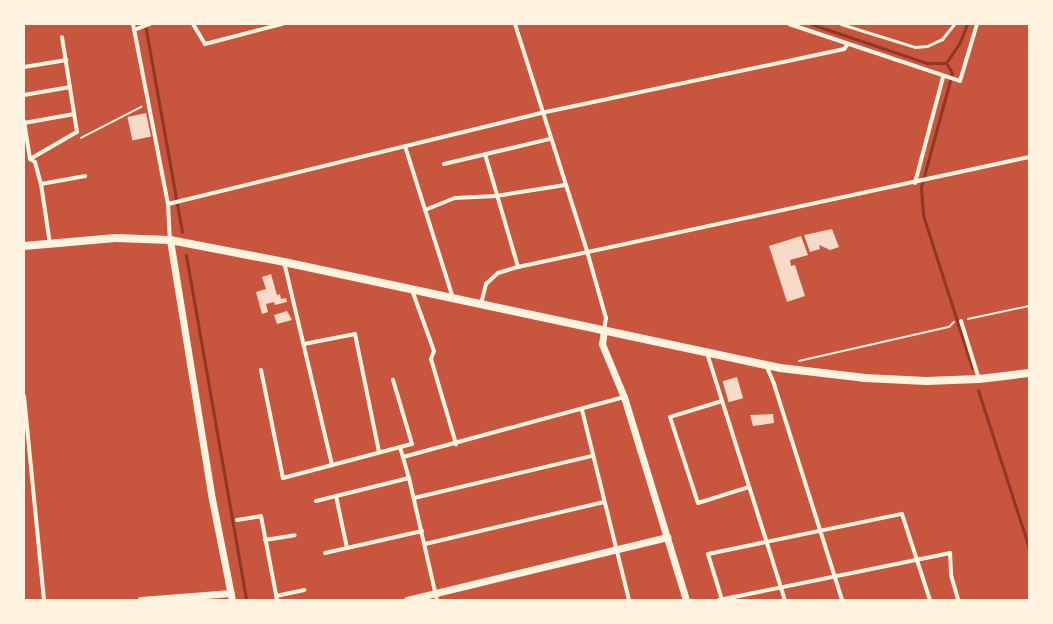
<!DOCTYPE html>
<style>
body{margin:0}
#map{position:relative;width:1053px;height:624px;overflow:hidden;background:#c8553d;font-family:"Exo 2",sans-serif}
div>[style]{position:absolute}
.stream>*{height:3px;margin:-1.5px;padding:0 1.5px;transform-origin:1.5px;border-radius:1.5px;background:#8f3625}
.building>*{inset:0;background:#f7dbc8;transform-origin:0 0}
.path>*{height:1.5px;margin:-0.75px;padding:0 0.75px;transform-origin:0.75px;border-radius:0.75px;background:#fff3e0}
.service>*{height:3px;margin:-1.5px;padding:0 1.5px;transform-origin:1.5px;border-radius:1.5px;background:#fff3e0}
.minor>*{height:4px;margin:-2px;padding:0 2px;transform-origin:2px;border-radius:2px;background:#fff3e0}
.tertiary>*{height:7px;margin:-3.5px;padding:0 3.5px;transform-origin:3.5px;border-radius:3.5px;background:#fff3e0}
.secondary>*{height:8px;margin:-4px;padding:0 4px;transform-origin:4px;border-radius:4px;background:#fff3e0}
span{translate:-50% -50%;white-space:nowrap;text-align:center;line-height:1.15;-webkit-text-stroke:3px #fff3e0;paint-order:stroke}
.frame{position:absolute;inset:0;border:25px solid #fff3e0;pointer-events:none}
</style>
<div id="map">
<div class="stream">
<div style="left:145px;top:24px;width:211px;rotate:79.9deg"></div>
<div style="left:811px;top:24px;width:122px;rotate:18.6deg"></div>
<div style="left:927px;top:63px;width:19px"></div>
<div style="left:946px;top:63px;width:12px;rotate:59deg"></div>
<div style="left:952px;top:73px;width:118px;rotate:105.2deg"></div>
<div style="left:921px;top:187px;width:28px;rotate:86deg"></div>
<div style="left:923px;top:215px;width:161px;rotate:72.2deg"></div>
<div style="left:946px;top:63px;width:25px;rotate:-56deg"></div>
<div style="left:960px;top:42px;width:19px;rotate:-69deg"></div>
<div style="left:186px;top:255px;width:350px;rotate:80.1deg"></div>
<div style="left:978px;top:390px;width:166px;rotate:72.1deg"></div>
</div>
<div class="building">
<div style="left:146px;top:113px;width:24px;height:19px;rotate:78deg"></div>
<div style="clip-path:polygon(832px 229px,839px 247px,830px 250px,819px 245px,820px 249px,810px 252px,804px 235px)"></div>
<div style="clip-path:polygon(801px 236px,808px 255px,790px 260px,791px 266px,795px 265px,805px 296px,787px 302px,769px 246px)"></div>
<div style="clip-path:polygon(271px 274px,277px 295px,280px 294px,281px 299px,286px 298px,287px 302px,275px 305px,274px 302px,266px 304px,268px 312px,262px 314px,256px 292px,266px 289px,262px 277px)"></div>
<div style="clip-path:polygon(287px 311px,292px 320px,277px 324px,274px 315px)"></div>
<div style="left:737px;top:377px;width:22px;height:15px;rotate:74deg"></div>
<div style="clip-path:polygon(773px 414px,774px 423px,753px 426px,750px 415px)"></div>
</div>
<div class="path">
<div style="left:81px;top:138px;width:68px;rotate:-27.3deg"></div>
<div style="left:968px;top:319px;width:62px;rotate:-12deg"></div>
<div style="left:799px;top:361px;width:154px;rotate:-12.8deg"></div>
<div style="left:949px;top:327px;width:7px;rotate:-45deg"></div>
</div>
<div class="service">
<div style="left:841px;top:24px;width:77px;rotate:17.3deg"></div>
<div style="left:915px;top:47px;width:12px;rotate:-5deg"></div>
<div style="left:927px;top:46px;width:17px;rotate:-25deg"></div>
<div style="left:942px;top:39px;width:19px;rotate:-51deg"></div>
</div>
<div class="minor">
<div style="left:133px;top:24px;width:183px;rotate:79deg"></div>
<div style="left:168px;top:204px;width:36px;rotate:87deg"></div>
<div style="left:193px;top:24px;width:23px;rotate:59deg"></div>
<div style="left:205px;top:44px;width:80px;rotate:-14.6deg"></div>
<div style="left:515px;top:24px;width:238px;rotate:72.4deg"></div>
<div style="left:587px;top:251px;width:70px;rotate:74.2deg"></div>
<div style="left:606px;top:318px;width:12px;rotate:99deg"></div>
<div style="left:789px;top:24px;width:180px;rotate:18.4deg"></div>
<div style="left:960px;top:81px;width:59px;rotate:-73.4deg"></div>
<div style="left:134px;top:30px;width:17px;rotate:-21deg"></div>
<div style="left:24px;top:67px;width:43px;rotate:-9.5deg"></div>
<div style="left:24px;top:95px;width:47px;rotate:-9.9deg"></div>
<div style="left:24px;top:121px;width:38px;rotate:81deg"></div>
<div style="left:30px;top:159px;width:6px;rotate:31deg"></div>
<div style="left:35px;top:162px;width:23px;rotate:75deg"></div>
<div style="left:41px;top:184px;width:61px;rotate:81.5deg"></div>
<div style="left:24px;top:123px;width:51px;rotate:-10.2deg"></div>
<div style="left:405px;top:146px;width:159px;rotate:72.5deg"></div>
<div style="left:485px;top:154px;width:118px;rotate:73.7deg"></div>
<div style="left:30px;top:159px;width:54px;rotate:-29.9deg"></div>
<div style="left:77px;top:132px;width:96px;rotate:-99deg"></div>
<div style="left:444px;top:164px;width:109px;rotate:-13.3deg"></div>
<div style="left:915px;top:183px;width:110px;rotate:-75.2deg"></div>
<div style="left:41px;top:184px;width:45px;rotate:-10.3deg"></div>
<div style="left:168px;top:204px;width:384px;rotate:-13.7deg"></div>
<div style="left:541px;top:113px;width:310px;rotate:-11.9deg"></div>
<div style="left:844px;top:49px;width:6px;rotate:-51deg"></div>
<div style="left:425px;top:210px;width:32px;rotate:-22deg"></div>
<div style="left:455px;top:198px;width:41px;rotate:-2.8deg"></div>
<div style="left:496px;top:196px;width:70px;rotate:-9.1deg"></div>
<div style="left:284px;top:262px;width:209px;rotate:76.7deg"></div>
<div style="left:412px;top:290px;width:65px;rotate:70.2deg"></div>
<div style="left:434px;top:351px;width:9px;rotate:111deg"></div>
<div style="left:431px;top:359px;width:89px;rotate:73.6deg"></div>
<div style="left:481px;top:304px;width:21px;rotate:-76deg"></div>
<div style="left:486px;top:284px;width:16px;rotate:-43deg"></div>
<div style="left:498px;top:273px;width:21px;rotate:-17deg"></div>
<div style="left:518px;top:267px;width:523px;rotate:-12.15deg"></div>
<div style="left:961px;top:321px;width:61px;rotate:72.8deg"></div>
<div style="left:304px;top:344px;width:52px;rotate:-11.1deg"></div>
<div style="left:355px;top:334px;width:120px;rotate:78.5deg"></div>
<div style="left:707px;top:353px;width:259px;rotate:72.5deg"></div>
<div style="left:766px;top:365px;width:21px;rotate:67deg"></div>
<div style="left:774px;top:384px;width:226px;rotate:72.5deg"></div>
<div style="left:261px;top:370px;width:110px;rotate:78.5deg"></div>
<div style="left:283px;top:478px;width:133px;rotate:-14.8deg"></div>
<div style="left:412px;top:444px;width:67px;rotate:-106.5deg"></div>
<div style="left:24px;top:396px;width:205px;rotate:84.4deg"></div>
<div style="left:722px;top:401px;width:54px;rotate:162.9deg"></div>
<div style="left:670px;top:417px;width:90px;rotate:72deg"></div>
<div style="left:698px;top:503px;width:53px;rotate:-17.4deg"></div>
<div style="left:582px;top:410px;width:196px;rotate:76.1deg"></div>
<div style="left:400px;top:447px;width:32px;rotate:74deg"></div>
<div style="left:409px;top:478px;width:125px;rotate:77.1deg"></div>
<div style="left:403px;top:457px;width:229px;rotate:-15.2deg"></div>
<div style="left:409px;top:478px;width:75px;rotate:166.1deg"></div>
<div style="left:336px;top:496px;width:53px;rotate:78.1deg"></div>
<div style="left:347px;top:548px;width:77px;rotate:-12.8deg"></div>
<div style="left:414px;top:498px;width:183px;rotate:-13.3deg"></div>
<div style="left:316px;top:501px;width:21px;rotate:-14deg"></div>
<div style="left:237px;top:520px;width:24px;rotate:-9deg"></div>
<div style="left:261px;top:516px;width:86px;rotate:79.2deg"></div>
<div style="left:265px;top:540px;width:30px;rotate:-9deg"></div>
<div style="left:425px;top:544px;width:184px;rotate:-13.2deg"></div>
<div style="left:325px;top:553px;width:23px;rotate:-13deg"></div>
<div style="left:276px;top:596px;width:29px;rotate:-12deg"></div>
<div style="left:719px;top:600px;width:236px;rotate:-11.5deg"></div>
<div style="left:950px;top:553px;width:22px;rotate:87deg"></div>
<div style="left:951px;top:575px;width:26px;rotate:74deg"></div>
<div style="left:722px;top:600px;width:48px;rotate:-106.9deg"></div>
<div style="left:708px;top:554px;width:198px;rotate:-11.7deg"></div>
<div style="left:902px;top:514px;width:90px;rotate:72deg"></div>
</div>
<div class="tertiary">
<div style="left:170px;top:240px;width:257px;rotate:80.8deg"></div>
<div style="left:211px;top:494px;width:108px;rotate:78.8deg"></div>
<div style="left:604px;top:330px;width:14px;rotate:98deg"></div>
<div style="left:602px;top:344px;width:57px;rotate:67.5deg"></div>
<div style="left:624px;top:397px;width:212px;rotate:73deg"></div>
<div style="left:141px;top:600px;width:90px;rotate:-4.4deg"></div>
<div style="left:407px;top:600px;width:268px;rotate:-13.6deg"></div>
</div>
<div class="secondary">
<div style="left:24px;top:246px;width:92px;rotate:-5deg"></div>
<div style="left:116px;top:238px;width:54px;rotate:2.1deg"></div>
<div style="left:170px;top:240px;width:116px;rotate:10.9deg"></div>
<div style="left:284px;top:262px;width:507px;rotate:12.06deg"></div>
<div style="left:780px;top:368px;width:86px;rotate:6.7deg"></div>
<div style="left:865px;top:378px;width:61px;rotate:2.8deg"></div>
<div style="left:926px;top:381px;width:53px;rotate:-2.2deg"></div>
<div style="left:979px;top:379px;width:50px;rotate:-6.8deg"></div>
</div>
<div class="frame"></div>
</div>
